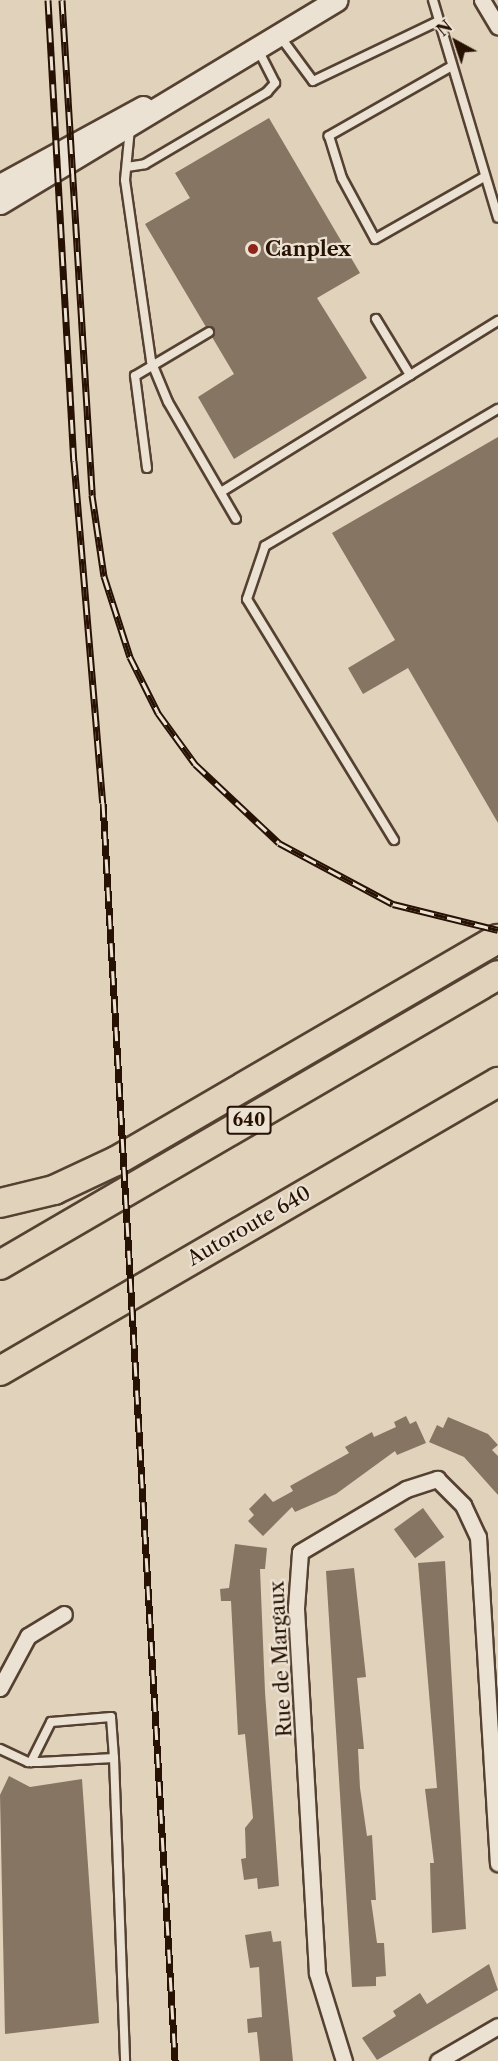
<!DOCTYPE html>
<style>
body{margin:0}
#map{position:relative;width:498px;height:2061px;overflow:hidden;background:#e1d2bb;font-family:"Libre Caslon Text",serif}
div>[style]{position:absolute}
.building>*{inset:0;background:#877563;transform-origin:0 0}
.roads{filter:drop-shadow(2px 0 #554131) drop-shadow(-2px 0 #554131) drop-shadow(0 2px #554131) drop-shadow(0 -2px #554131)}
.lane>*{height:8px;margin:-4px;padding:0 4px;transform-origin:4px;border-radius:4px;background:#ece2d3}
.street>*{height:15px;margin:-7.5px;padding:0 7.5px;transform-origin:7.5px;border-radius:7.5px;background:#ece2d3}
.secondary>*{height:21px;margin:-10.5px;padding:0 10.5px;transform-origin:10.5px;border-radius:10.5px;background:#ece2d3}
.highway>*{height:28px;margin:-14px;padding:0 14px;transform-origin:14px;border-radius:14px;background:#e1d2bb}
.rail>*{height:7px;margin-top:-3.5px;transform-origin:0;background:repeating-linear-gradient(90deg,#ece2d3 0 14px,#261103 0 28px);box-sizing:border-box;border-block:2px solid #261103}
.dots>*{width:16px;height:16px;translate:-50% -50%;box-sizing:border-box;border:3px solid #ece2d3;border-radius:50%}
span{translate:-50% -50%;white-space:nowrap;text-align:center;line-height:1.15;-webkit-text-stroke:4.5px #ece2d3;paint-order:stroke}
.shield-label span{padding:2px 4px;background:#ece2d3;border:2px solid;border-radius:4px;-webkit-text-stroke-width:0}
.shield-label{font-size:18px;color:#261103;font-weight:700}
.poi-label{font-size:20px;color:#261103;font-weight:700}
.left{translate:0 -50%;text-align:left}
.street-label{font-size:20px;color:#261103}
.north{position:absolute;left:426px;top:12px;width:60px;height:60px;-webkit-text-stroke:4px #ece2d3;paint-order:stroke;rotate:320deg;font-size:16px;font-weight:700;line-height:24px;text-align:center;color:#261103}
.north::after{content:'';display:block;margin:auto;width:21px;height:27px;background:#261103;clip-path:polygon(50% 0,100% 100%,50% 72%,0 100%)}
</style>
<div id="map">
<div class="building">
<div style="clip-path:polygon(269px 118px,360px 273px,317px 298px,367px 378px,234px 459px,198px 397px,234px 374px,212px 337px,214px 329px,206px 327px,145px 224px,190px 198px,175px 173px)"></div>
<div style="clip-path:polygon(498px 437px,498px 823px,408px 668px,363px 694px,348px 668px,395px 640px,332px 533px)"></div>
<div style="clip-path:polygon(406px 1416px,410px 1424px,416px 1421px,426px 1443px,397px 1455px,395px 1451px,336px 1494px,295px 1512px,292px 1507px,263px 1536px,248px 1521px,254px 1515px,249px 1509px,265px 1493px,273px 1502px,293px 1491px,290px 1486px,349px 1453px,345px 1447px,372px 1432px,374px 1437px,396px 1427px,394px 1422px)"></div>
<div style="clip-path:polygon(448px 1417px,488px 1434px,498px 1445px,492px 1450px,498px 1456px,498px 1495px,464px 1457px,429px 1442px,437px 1425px,443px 1428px)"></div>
<div style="left:423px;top:1508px;width:36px;height:36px;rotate:54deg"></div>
<div style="clip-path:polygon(235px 1544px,267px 1548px,265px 1569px,260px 1569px,265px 1692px,279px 1886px,258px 1889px,257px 1878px,244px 1880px,241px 1859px,246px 1858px,245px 1828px,253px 1818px,245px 1734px,238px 1735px,231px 1601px,221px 1601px,220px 1589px,229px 1588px)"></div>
<div style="clip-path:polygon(445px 1561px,466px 1929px,432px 1933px,430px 1863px,434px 1863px,425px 1789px,437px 1788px,418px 1563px)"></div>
<div style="clip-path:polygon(354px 1568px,366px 1677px,357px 1678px,364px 1749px,358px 1749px,360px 1788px,367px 1836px,372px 1835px,376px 1900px,371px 1900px,377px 1943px,384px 1943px,386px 1976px,376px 1977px,376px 1986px,352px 1987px,326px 1571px)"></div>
<div style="clip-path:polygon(9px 1776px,30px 1787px,82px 1779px,99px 2023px,5px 2034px,0 1795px)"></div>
<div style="clip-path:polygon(271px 1931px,273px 1942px,281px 1941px,293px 2061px,260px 2061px,257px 2032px,248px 2033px,247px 2019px,262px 2017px,259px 1967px,250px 1968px,245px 1935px)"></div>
<div style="clip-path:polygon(489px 1964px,498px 1990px,377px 2060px,362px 2038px,396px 2016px,393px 2011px,420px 1993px,427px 2004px)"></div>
</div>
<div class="roads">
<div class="lane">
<div style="left:433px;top:0;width:227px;rotate:73.4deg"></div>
<div style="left:279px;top:35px;width:57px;rotate:53.5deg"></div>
<div style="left:313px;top:81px;width:140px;rotate:-25.5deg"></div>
<div style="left:452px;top:66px;width:142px;rotate:150.4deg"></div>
<div style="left:329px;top:136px;width:44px;rotate:72.8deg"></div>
<div style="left:342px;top:178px;width:69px;rotate:61.6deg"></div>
<div style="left:375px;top:239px;width:125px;rotate:-29.6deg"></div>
<div style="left:130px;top:128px;width:52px;rotate:95.5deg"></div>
<div style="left:125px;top:180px;width:183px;rotate:81.8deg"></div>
<div style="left:151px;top:361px;width:44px;rotate:67.5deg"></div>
<div style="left:168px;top:402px;width:135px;rotate:59.8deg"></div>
<div style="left:127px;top:167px;width:18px;rotate:-9deg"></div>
<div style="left:145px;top:164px;width:142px;rotate:-30.5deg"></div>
<div style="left:267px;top:92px;width:12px;rotate:-48deg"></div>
<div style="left:275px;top:83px;width:37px;rotate:-117deg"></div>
<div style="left:376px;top:319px;width:66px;rotate:58.7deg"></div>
<div style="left:147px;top:468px;width:93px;rotate:-97.4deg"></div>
<div style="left:135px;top:376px;width:86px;rotate:-30.7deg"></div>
<div style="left:221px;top:492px;width:326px;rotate:-31.7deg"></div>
<div style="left:394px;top:840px;width:282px;rotate:-121.4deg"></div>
<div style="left:247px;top:599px;width:56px;rotate:-71.2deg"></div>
<div style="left:265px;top:546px;width:270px;rotate:-30.5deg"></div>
<div style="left:0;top:1749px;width:31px;rotate:25deg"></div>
<div style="left:28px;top:1762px;width:11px"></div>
<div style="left:39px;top:1762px;width:75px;rotate:-3.1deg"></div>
<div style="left:114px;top:1758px;width:41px;rotate:-94.2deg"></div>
<div style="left:111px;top:1717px;width:60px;rotate:175.2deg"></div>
<div style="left:51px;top:1722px;width:45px;rotate:116.6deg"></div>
<div style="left:114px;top:1758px;width:303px;rotate:87.9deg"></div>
</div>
<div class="street">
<div style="left:482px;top:0;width:31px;rotate:59deg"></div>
<div style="left:0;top:1688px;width:59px;rotate:-61.7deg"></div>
<div style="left:28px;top:1636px;width:42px;rotate:-31.4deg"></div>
<div style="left:344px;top:2061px;width:92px;rotate:-107.1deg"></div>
<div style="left:317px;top:1973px;width:366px;rotate:-93.3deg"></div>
<div style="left:296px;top:1608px;width:56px;rotate:-85.9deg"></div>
<div style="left:300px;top:1552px;width:123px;rotate:-30.7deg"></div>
<div style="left:406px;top:1489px;width:33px;rotate:-18deg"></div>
<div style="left:437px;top:1479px;width:37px;rotate:45deg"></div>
<div style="left:463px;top:1505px;width:35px;rotate:65deg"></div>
<div style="left:478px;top:1537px;width:327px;rotate:86.5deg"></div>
<div style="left:438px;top:2061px;width:69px;rotate:-30.3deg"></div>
</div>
<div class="secondary">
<div style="left:0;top:185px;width:163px;rotate:-28.6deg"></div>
<div style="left:0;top:203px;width:393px;rotate:-31.1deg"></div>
</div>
<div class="highway">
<div style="left:0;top:1203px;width:56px;rotate:-13.5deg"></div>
<div style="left:54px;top:1190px;width:68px;rotate:-25.1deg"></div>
<div style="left:116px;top:1161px;width:442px;rotate:-30.2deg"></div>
<div style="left:0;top:1265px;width:576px;rotate:-30.21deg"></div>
<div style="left:0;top:1371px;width:576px;rotate:-30.13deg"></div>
</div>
</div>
<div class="rail">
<div style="left:48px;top:0;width:462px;rotate:86.8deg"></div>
<div style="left:74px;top:461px;width:343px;rotate:85.2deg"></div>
<div style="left:103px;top:803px;width:1260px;rotate:86.72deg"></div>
<div style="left:62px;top:0;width:496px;rotate:86.5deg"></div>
<div style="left:92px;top:495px;width:82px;rotate:81.6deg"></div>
<div style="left:104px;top:576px;width:85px;rotate:72.2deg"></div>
<div style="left:130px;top:657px;width:63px;rotate:63.4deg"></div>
<div style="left:158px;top:713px;width:63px;rotate:54deg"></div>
<div style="left:195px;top:764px;width:115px;rotate:43.2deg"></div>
<div style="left:279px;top:843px;width:129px;rotate:28.2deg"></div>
<div style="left:393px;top:904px;width:108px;rotate:13.9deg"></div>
</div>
<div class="dots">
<div style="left:253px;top:249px;background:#8f2418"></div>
</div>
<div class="shield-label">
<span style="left:249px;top:1120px">640</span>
</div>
<div class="poi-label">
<span class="left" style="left:265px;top:249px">Canplex</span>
</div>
<div class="street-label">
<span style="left:249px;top:1226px;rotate:-30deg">Autoroute 640</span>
<span style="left:281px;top:1659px;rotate:-93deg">Rue de Margaux</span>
</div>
<div class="north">N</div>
</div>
